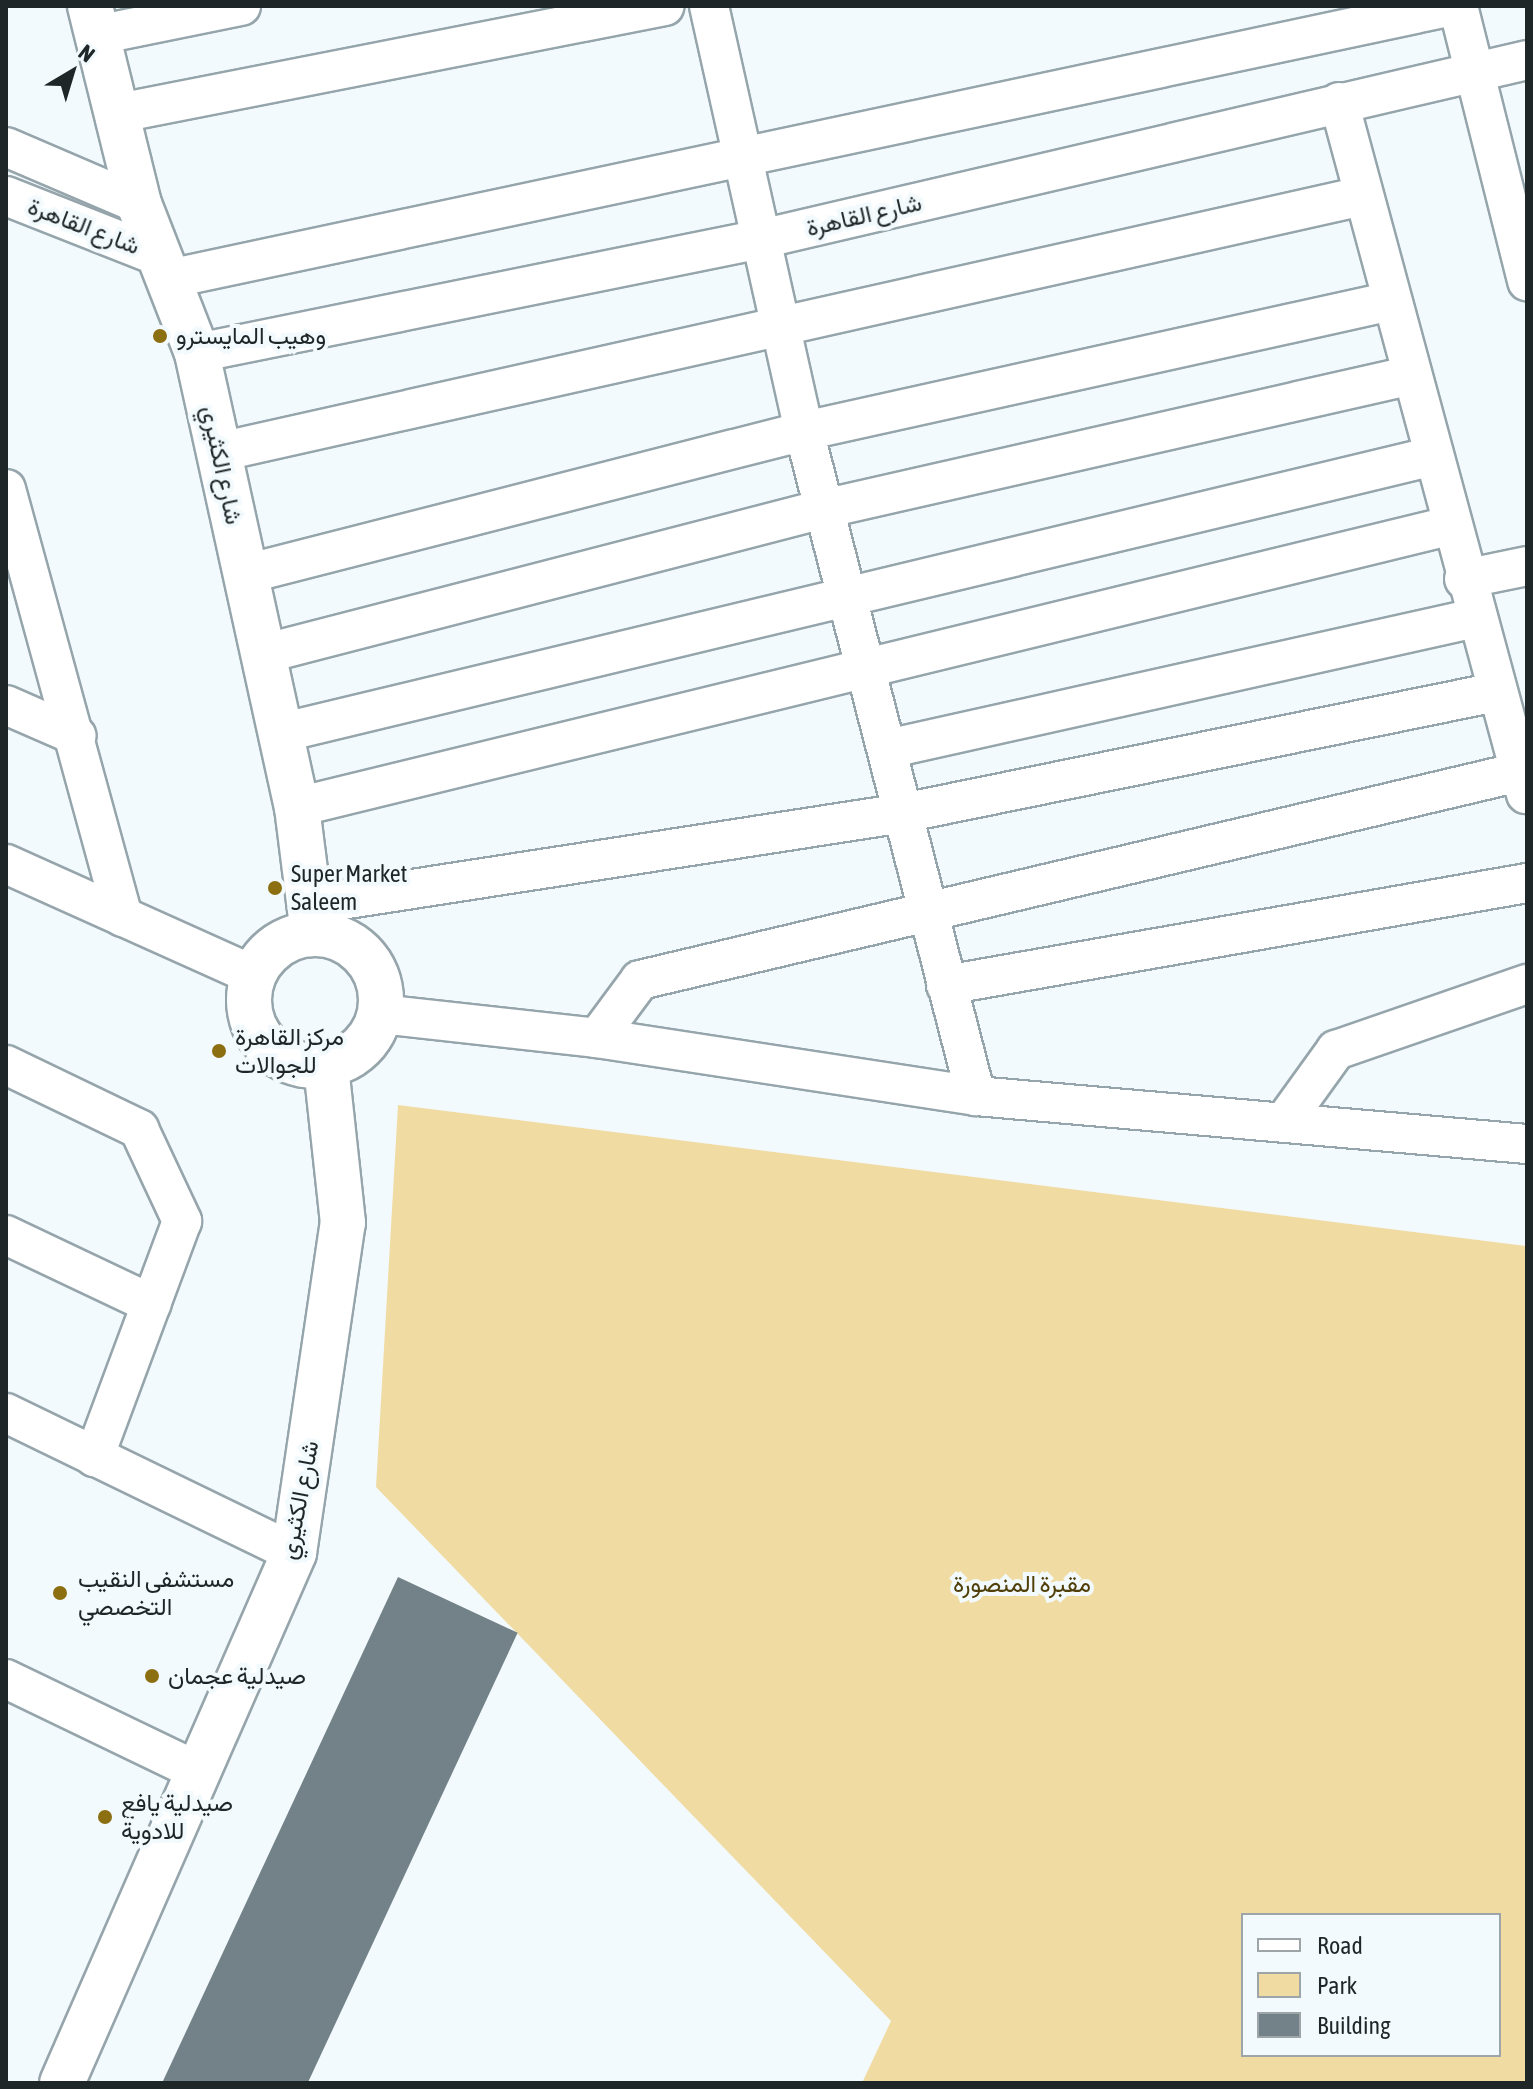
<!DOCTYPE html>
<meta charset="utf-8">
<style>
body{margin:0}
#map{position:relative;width:1533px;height:2089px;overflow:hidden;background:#f3fafd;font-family:"Asap Condensed",Vazirmatn,sans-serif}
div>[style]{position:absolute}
.green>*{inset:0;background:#f0dba2}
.building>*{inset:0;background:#728288;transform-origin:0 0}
.roads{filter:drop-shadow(2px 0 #95a5ab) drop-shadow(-2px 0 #95a5ab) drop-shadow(0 2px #95a5ab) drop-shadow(0 -2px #95a5ab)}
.minor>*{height:38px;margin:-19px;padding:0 19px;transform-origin:19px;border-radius:19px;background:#fff}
.major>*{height:44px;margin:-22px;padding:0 22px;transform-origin:22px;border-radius:22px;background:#fff}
.major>.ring{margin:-22px;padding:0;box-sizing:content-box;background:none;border:44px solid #fff;border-radius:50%}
.dots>*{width:22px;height:22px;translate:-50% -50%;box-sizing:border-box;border:4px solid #f3fafd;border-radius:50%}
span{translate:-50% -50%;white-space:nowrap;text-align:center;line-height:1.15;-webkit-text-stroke:8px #f3fafd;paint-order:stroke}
.street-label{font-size:24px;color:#1f2628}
.poi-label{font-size:24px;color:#1f2628}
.left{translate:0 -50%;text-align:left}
.park-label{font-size:24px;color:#503f09}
.frame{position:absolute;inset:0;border:8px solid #1f2628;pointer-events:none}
.legend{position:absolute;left:1241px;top:1913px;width:260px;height:144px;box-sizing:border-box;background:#f3fafd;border:2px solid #9ea5a8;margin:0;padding:10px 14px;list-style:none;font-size:24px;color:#1f2628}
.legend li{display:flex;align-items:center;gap:16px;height:40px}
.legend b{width:40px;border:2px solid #9ea5a8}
.north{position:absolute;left:32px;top:32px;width:80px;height:80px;-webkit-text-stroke:6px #f3fafd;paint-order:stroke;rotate:38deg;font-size:22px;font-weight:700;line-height:32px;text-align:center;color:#1f2628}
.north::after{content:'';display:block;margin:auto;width:28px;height:36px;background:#1f2628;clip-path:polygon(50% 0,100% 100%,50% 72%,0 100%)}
</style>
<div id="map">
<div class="green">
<div style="clip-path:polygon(evenodd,398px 1105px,1527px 1246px,1527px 2083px,862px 2083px,891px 2021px,376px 1487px,398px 1105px,1243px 1915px,1499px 1915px,1499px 2055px,1243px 2055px,1243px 1915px)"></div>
</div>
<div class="building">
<div style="left:398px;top:1577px;width:132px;height:563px;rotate:25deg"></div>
</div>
<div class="roads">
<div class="minor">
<div style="left:709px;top:6px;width:435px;rotate:77.4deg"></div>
<div style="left:804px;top:431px;width:687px;rotate:75.5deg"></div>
<div style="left:1458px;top:6px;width:284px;rotate:75.9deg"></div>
<div style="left:97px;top:35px;width:147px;rotate:-11.4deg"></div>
<div style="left:1339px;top:102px;width:717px;rotate:74.88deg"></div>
<div style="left:114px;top:114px;width:561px;rotate:-11.09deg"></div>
<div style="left:6px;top:147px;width:145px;rotate:23.2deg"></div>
<div style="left:6px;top:196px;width:167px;rotate:21.5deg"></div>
<div style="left:173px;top:278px;width:1309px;rotate:-12deg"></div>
<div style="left:197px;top:353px;width:575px;rotate:-11.43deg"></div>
<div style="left:761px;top:239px;width:787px;rotate:-13.15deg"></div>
<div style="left:219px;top:452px;width:1171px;rotate:-12.62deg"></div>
<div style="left:6px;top:489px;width:444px;rotate:74.7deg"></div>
<div style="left:246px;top:574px;width:576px;rotate:-14.37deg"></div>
<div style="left:804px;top:431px;width:597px;rotate:-12.48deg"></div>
<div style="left:1464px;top:579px;width:64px;rotate:-11.7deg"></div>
<div style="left:263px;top:654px;width:578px;rotate:-14.52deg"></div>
<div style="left:823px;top:509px;width:600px;rotate:-12.81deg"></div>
<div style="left:6px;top:705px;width:77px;rotate:23.6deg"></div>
<div style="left:280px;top:733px;width:1183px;rotate:-13.5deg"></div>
<div style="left:887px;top:749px;width:602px;rotate:-12.56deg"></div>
<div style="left:297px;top:807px;width:1186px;rotate:-13.71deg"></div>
<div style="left:6px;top:864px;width:271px;rotate:24.2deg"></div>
<div style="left:309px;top:905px;width:601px;rotate:-8.8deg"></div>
<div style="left:903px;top:813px;width:605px;rotate:-11.53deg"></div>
<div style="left:946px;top:985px;width:590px;rotate:-9.96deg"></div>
<div style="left:380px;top:1014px;width:218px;rotate:6.3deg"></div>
<div style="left:597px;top:1038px;width:383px;rotate:8.7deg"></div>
<div style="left:976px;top:1096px;width:553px;rotate:4.98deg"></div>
<div style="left:597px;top:1038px;width:72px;rotate:-53.4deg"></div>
<div style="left:640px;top:980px;width:903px;rotate:-13.31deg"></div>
<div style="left:6px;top:1065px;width:148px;rotate:25.7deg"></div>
<div style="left:139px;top:1129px;width:102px;rotate:64.9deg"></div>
<div style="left:182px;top:1221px;width:252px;rotate:110.4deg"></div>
<div style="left:1287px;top:1118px;width:84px;rotate:-54.2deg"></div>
<div style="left:1336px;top:1050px;width:202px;rotate:-19.1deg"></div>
<div style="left:6px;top:1235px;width:161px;rotate:25.4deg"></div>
<div style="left:6px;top:1413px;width:320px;rotate:25.9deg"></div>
<div style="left:6px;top:1679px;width:210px;rotate:25.7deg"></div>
</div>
<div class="major">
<div style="left:90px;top:6px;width:204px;rotate:76.1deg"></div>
<div style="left:139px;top:204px;width:160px;rotate:68.7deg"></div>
<div style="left:197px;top:353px;width:465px;rotate:77.6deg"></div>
<div style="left:297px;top:807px;width:128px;rotate:82.8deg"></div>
<div class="ring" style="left:249px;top:934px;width:88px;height:88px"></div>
<div style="left:62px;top:2083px;width:579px;rotate:-66.36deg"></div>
<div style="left:294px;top:1553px;width:334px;rotate:-81.6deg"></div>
<div style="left:343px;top:1223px;width:158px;rotate:-96.2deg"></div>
</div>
</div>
<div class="dots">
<div style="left:160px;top:336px;background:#8c6f11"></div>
<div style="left:275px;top:888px;background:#8c6f11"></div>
<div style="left:219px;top:1051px;background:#8c6f11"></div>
<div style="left:60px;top:1593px;background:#8c6f11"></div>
<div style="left:152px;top:1676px;background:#8c6f11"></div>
<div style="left:105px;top:1817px;background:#8c6f11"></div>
</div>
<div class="street-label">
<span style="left:864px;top:215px;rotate:-13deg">شارع القاهرة</span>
<span style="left:84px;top:226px;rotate:21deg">شارع القاهرة</span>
<span style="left:222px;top:465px;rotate:78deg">شارع الكثيري</span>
<span style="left:299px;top:1500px;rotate:-79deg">شارع الكثيري</span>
</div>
<div class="poi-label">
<span class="left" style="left:176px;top:336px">وهيب المايسترو</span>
<span class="left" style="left:291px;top:888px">Super Market<br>Saleem</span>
<span class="left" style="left:235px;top:1051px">مركز القاهرة<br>للجوالات</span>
<span class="left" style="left:78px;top:1593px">مستشفى النقيب<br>التخصصي</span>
<span class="left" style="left:168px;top:1676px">صيدلية عجمان</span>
<span class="left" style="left:121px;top:1817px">صيدلية يافع<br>للادوية</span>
</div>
<div class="park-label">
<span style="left:1022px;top:1584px">مقبرة المنصورة</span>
</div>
<div class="frame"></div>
<ul class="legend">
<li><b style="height:10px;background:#fff"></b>Road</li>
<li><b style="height:22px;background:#f0dba2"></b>Park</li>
<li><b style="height:22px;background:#728288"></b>Building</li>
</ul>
<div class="north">N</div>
</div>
